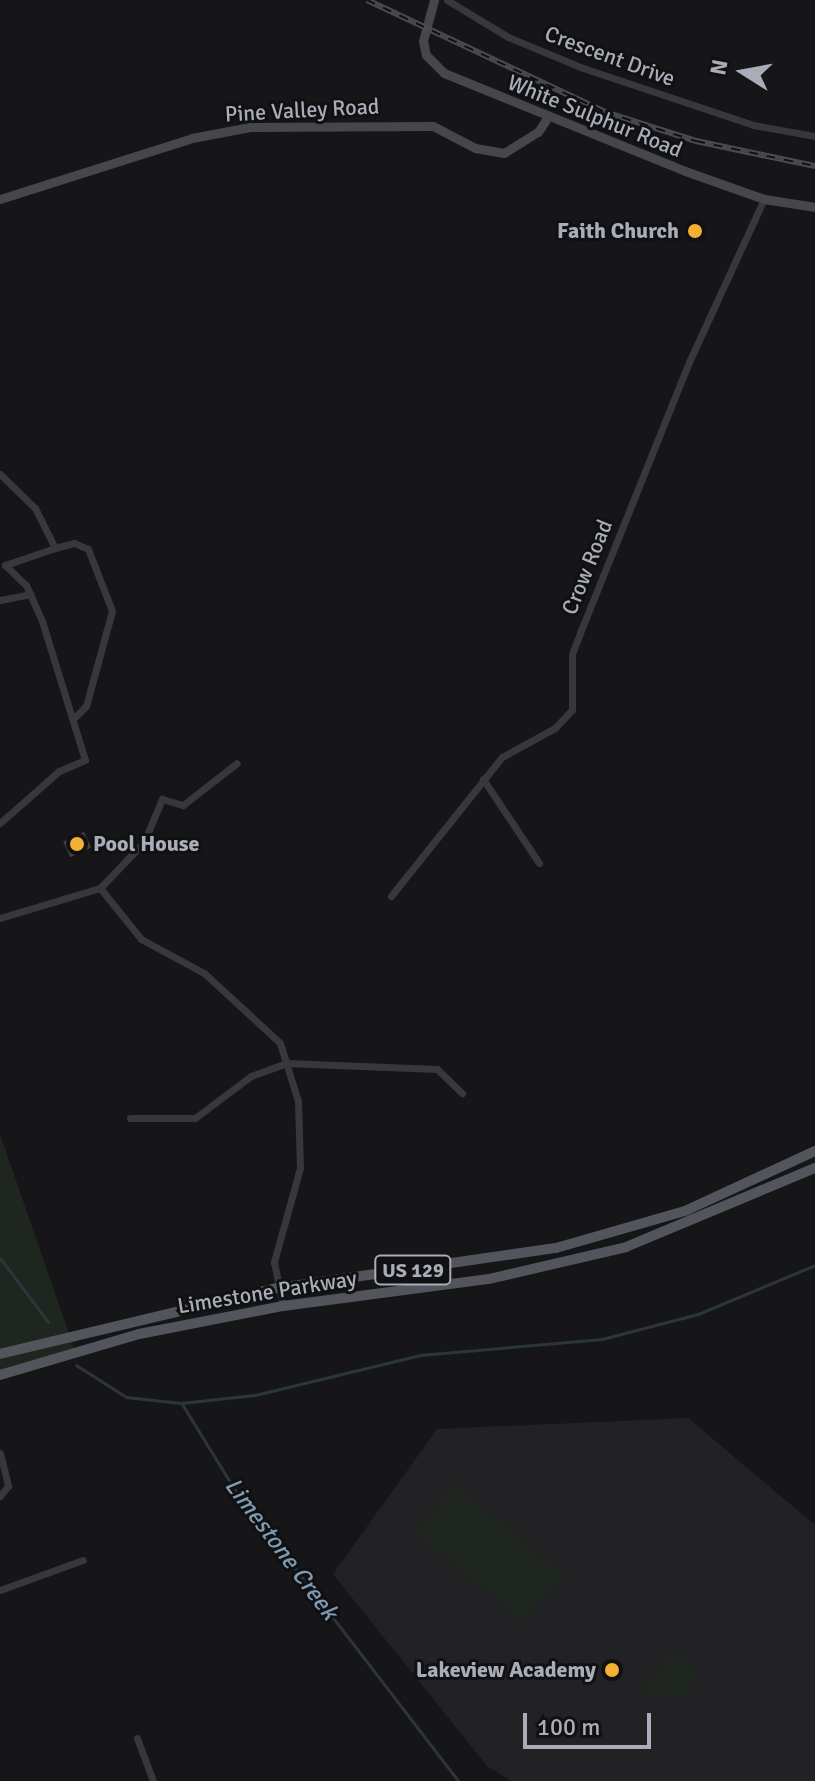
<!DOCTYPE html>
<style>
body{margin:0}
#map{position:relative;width:815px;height:1781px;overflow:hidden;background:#161618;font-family:Signika,sans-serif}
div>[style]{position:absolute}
.built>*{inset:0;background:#222225}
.green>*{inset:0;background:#1e261f;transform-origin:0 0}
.stream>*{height:3px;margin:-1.5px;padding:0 1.5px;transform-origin:1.5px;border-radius:1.5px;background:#2c353c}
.building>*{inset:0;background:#404145;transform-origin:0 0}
.street>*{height:7px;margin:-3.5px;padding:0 3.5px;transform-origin:3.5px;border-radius:3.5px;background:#37383d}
.secondary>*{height:9px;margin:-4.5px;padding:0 4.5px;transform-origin:4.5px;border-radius:4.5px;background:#45474d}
.primary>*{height:10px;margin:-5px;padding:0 5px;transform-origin:5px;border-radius:5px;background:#53555c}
.rail>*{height:6px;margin-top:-3px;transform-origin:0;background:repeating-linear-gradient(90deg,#111113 0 9px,#4a4c52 0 18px);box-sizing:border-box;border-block:2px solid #4a4c52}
.dots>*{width:22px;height:22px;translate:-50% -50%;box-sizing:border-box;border:4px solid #111113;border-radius:50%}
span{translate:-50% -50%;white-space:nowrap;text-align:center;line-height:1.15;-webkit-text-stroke:6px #111113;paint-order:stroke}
.shield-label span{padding:2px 6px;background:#111113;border:2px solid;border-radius:6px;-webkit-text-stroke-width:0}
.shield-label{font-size:20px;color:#a8adb8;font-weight:700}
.street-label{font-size:22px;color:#a8adb8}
.poi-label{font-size:22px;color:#a8adb8;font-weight:700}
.right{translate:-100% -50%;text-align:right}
.left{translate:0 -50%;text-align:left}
.water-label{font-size:24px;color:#7f9bb3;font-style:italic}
.north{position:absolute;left:703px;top:32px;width:80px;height:80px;-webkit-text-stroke:6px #111113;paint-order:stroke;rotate:281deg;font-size:22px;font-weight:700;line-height:32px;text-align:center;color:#a8adb8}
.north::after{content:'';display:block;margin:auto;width:28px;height:36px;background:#a8adb8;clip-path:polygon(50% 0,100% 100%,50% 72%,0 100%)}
.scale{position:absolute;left:523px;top:1713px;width:128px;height:36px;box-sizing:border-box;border:4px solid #a8adb8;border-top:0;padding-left:10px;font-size:24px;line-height:28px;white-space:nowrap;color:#a8adb8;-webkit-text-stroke:6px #111113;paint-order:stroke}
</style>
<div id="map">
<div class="built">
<div style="clip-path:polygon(688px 1418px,815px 1525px,815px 1781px,511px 1781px,487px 1766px,333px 1574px,437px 1429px)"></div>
</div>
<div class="green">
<div style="clip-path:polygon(0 1134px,74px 1348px,0 1372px)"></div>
<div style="left:454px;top:1485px;width:141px;height:62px;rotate:39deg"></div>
<div style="clip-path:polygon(676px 1649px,698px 1674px,687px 1697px,637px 1692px)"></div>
</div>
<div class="stream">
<div style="left:0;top:1258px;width:80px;rotate:53.1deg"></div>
<div style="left:76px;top:1365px;width:59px;rotate:32.6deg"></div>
<div style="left:126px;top:1397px;width:55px;rotate:6.2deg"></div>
<div style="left:181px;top:1403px;width:74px;rotate:-6.2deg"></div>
<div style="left:255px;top:1395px;width:170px;rotate:-13.6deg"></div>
<div style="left:420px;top:1355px;width:183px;rotate:-5deg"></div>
<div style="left:602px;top:1339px;width:99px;rotate:-14.6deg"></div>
<div style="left:698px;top:1314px;width:127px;rotate:-22.7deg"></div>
<div style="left:182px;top:1404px;width:101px;rotate:58.4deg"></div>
<div style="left:235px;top:1490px;width:367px;rotate:52.5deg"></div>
</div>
<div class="building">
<div style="left:84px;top:832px;width:17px;height:23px;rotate:65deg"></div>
</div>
<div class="street">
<div style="left:447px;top:0;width:71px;rotate:31.2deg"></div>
<div style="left:508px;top:37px;width:81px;rotate:22.5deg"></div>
<div style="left:583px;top:68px;width:179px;rotate:18.5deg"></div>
<div style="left:753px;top:125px;width:63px;rotate:10.1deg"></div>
<div style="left:0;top:474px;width:49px;rotate:44.2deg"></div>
<div style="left:35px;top:508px;width:45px;rotate:63.4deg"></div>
<div style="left:55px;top:548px;width:53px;rotate:161.2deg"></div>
<div style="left:5px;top:565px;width:29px;rotate:44deg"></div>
<div style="left:26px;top:585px;width:39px;rotate:66deg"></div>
<div style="left:42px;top:621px;width:145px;rotate:72.8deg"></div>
<div style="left:85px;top:760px;width:28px;rotate:157deg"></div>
<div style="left:59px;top:771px;width:79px;rotate:138.6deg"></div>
<div style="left:55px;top:548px;width:20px;rotate:-15deg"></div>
<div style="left:74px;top:543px;width:15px;rotate:23deg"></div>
<div style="left:88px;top:549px;width:66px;rotate:68.8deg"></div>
<div style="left:112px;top:611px;width:98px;rotate:105.3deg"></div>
<div style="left:86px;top:706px;width:18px;rotate:135deg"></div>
<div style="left:0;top:600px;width:31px;rotate:-11deg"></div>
<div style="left:483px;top:779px;width:101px;rotate:56.3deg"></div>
<div style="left:100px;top:888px;width:65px;rotate:51.2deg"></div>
<div style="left:141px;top:939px;width:72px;rotate:28.4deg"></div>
<div style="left:204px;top:973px;width:103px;rotate:42.6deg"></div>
<div style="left:280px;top:1043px;width:61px;rotate:72.8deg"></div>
<div style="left:298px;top:1101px;width:67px;rotate:88.3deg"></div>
<div style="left:300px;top:1168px;width:98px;rotate:105.5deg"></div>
<div style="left:274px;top:1262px;width:45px;rotate:78.4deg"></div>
<div style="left:391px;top:896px;width:178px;rotate:-51.4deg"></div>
<div style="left:502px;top:757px;width:60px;rotate:-28.7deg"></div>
<div style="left:555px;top:728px;width:25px;rotate:-47deg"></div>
<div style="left:572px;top:710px;width:56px;rotate:-90deg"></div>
<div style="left:572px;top:654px;width:22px;rotate:-69deg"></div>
<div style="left:580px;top:633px;width:292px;rotate:-68.1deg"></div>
<div style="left:689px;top:362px;width:179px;rotate:-65.3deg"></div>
<div style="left:0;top:918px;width:104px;rotate:-16.7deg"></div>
<div style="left:100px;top:888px;width:64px;rotate:-46.3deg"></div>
<div style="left:144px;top:842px;width:47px;rotate:-67.3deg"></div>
<div style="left:162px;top:799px;width:22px;rotate:16deg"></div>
<div style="left:183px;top:805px;width:68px;rotate:-37.9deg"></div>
<div style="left:130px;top:1118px;width:65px"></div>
<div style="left:195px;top:1118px;width:70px;rotate:-36.9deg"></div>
<div style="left:251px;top:1076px;width:37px;rotate:-20deg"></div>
<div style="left:286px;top:1063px;width:151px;rotate:2.3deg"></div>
<div style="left:437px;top:1069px;width:35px;rotate:44deg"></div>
<div style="left:0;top:1453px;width:34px;rotate:76deg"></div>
<div style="left:8px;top:1486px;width:13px;rotate:129deg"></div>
<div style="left:0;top:1590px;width:88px;rotate:-19.9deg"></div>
<div style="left:137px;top:1738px;width:46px;rotate:69.6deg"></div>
</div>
<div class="secondary">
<div style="left:434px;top:0;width:42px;rotate:105deg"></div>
<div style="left:423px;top:41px;width:14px;rotate:78deg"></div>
<div style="left:426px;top:55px;width:25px;rotate:45deg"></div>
<div style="left:444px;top:73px;width:260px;rotate:22.1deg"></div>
<div style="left:685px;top:171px;width:84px;rotate:19.5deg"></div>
<div style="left:764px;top:199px;width:52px;rotate:8.9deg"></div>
<div style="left:0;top:199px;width:201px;rotate:-17.6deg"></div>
<div style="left:192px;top:138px;width:59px;rotate:-10.7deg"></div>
<div style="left:250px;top:127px;width:183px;rotate:-0.3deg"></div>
<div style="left:433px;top:126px;width:47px;rotate:27.6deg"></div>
<div style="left:475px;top:148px;width:29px;rotate:10deg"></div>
<div style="left:504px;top:153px;width:40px;rotate:-32deg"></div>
<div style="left:538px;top:132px;width:17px;rotate:-57deg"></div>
</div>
<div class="primary">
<div style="left:0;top:1354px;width:286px;rotate:-13.4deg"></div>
<div style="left:278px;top:1288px;width:281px;rotate:-8.2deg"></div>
<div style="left:556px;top:1248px;width:134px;rotate:-16deg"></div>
<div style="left:685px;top:1211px;width:143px;rotate:-24.8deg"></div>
<div style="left:0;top:1375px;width:145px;rotate:-16.4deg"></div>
<div style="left:139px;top:1334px;width:147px;rotate:-11deg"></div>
<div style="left:283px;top:1306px;width:208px;rotate:-7.5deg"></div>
<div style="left:489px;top:1279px;width:141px;rotate:-13.1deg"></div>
<div style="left:626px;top:1247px;width:205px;rotate:-22.7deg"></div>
</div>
<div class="rail">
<div style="left:367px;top:0;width:263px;rotate:25.2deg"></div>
<div style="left:605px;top:112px;width:96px;rotate:17.7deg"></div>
<div style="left:696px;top:141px;width:122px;rotate:11.9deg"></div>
</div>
<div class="dots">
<div style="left:695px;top:231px;background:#f2b134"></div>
<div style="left:77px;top:844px;background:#f2b134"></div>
<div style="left:612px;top:1670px;background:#f2b134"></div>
</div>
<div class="shield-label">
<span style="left:413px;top:1270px">US 129</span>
</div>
<div class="street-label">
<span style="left:610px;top:56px;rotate:20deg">Crescent Drive</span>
<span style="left:302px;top:110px;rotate:-3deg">Pine Valley Road</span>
<span style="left:595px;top:116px;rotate:22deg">White Sulphur Road</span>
<span style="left:587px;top:567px;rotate:-68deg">Crow Road</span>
<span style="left:267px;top:1292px;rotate:-9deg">Limestone Parkway</span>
</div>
<div class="poi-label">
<span class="right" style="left:679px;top:231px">Faith Church</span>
<span class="left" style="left:93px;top:844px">Pool House</span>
<span class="right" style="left:596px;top:1670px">Lakeview Academy</span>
</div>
<div class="water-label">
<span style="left:281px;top:1549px;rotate:53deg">Limestone Creek</span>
</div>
<div class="north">N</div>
<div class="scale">100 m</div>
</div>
